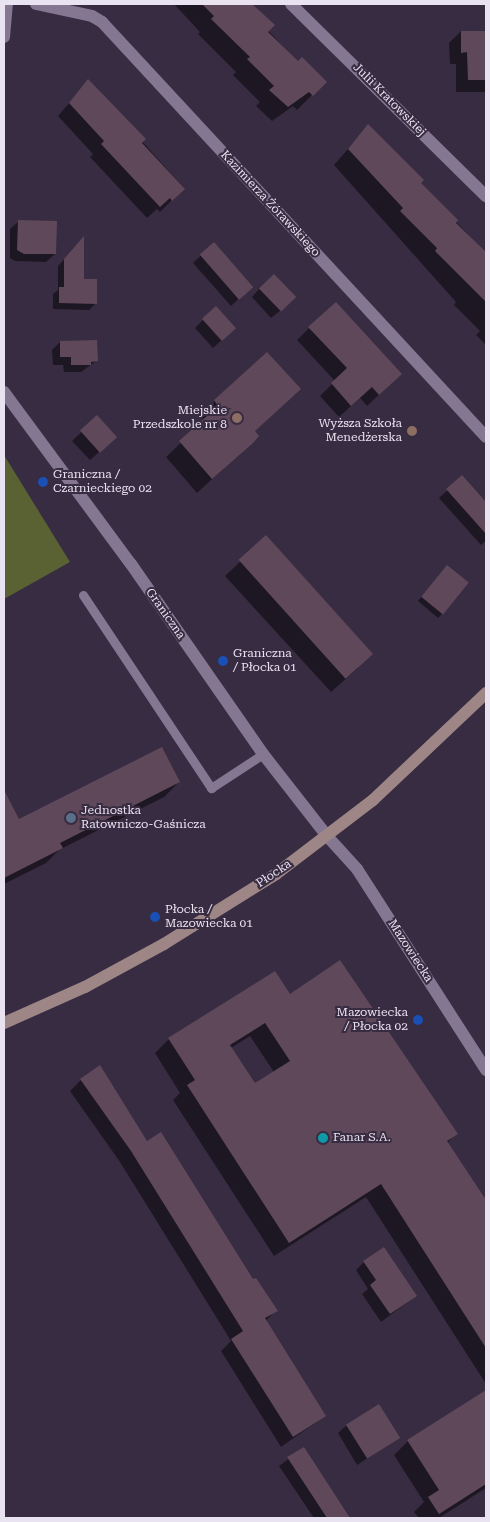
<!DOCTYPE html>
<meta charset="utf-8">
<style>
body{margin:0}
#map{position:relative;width:490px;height:1522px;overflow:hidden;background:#382c42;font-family:"Roboto Serif",serif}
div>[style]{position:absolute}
.green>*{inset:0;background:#5a6132}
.shadow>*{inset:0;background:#0007}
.building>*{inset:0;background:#5f485a;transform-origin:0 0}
.service>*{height:9px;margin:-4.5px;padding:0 4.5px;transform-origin:4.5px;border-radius:4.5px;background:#857691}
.minor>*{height:12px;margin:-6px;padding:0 6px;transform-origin:6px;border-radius:6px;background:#857691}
.tertiary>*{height:12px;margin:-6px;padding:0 6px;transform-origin:6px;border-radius:6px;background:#857691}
.secondary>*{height:12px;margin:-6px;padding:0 6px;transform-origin:6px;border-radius:6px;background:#9d8685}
.dots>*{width:14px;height:14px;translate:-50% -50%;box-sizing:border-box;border:2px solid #382c42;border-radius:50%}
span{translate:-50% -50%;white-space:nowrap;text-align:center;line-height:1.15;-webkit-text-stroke:4px #382c42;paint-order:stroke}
.street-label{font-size:12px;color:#e9e2f0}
.poi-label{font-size:12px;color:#e9e2f0}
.right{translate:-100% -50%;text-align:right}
.left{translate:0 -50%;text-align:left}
.frame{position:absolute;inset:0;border:5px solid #e9e2f0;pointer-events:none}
</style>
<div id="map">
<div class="green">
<div style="clip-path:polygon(4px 455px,70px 562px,4px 599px)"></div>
</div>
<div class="shadow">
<div style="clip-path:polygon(174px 4px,244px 4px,298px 63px,325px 82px,297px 110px,293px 106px,272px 121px,256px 106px,260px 102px,233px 75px,236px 72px,198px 34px,200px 32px)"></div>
<div style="clip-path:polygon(461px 31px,486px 32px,486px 92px,456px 92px,456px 64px,450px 64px,449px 43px)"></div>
<div style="clip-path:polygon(88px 81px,184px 188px,160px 212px,157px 209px,147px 218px,90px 157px,93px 154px,58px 116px)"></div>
<div style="clip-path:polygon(368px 126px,486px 254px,486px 345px,476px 335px,480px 331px,454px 305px,456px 302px,334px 165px)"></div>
<div style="clip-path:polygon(19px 221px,55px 254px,46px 262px,15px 261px,10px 258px,10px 229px)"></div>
<div style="clip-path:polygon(78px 244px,83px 280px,96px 303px,89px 310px,53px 309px,53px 294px,58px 290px,58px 266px)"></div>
<div style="clip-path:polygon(213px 244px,244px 294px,231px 306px,193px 263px)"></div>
<div style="clip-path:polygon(260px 288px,286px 306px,271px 318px,252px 297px)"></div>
<div style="clip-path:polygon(203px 320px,226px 336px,213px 348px,195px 328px)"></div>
<div style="clip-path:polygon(309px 328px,401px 374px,367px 406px,360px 398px,339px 417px,320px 396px,335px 381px,297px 340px)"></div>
<div style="clip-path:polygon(60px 342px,96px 361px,81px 372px,64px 372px,63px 365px,53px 365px,52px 350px)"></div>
<div style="clip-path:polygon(215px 401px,252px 442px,197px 493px,166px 457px,204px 421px,200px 416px)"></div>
<div style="clip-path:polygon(97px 417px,107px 445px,90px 460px,72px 441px)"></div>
<div style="clip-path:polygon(462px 477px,486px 504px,486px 541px,481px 545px,439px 498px)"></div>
<div style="clip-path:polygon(266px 537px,358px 668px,331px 692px,225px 576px)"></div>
<div style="clip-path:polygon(443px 571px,442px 614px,438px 618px,418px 601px)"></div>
<div style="clip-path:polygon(179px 782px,164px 797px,59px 850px,46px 863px,4px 884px,4px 792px,18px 821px)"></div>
<div style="clip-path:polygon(evenodd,274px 973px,290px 996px,456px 1134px,447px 1143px,486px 1205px,486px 1384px,366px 1197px,274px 1256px,173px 1100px,180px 1093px,155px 1053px,169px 1039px,274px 973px,250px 1036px,274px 1072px,255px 1085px,231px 1048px,250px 1036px)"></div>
<div style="clip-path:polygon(81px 1080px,146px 1143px,276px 1311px,265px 1321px,325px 1416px,281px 1447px,221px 1351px,231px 1341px,120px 1162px,70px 1091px)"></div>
<div style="clip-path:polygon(364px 1262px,416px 1296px,381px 1322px,362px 1294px,368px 1289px,356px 1270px)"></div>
<div style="clip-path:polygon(486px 1392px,486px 1488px,439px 1518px,419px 1518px,414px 1512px,424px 1502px,394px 1455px,408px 1441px)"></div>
<div style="clip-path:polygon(347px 1425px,398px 1438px,357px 1465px,338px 1433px)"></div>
<div style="clip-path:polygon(303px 1448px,349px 1518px,314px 1518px,279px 1466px)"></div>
</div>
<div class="building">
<div style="clip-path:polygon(202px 4px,252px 4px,275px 25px,268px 32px,298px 61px,302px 57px,327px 82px,313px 96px,309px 92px,288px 107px,269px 90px,274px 86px,247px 59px,250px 57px,211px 19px,214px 16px)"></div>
<div style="clip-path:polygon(461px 31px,486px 31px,486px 80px,468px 80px,467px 52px,461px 53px)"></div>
<div style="clip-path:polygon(88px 79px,146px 139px,142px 143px,185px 189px,172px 201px,170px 198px,160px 207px,101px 144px,104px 141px,69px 103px)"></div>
<div style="clip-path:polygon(368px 124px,424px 180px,421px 183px,458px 220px,456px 223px,486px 252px,486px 302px,435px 251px,437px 248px,400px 211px,403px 208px,348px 149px)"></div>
<div style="clip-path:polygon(18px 220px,57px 221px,56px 254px,24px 254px,17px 250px)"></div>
<div style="clip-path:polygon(84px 236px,84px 279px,97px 279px,97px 304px,59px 303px,59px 287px,64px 287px,64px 259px)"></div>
<div style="left:214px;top:242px;width:60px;height:19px;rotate:49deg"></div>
<div style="left:274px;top:274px;width:32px;height:21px;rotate:46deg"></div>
<div style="clip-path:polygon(336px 302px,402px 374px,379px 395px,372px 387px,351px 406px,331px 383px,347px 368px,308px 327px)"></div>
<div style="left:216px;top:306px;width:30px;height:19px;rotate:48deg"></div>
<div style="clip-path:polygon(97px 340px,98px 361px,91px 362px,91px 365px,71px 365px,71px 357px,60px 357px,60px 341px)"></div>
<div style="clip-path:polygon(267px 352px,301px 389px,255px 431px,259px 436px,253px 443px,212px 479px,179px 441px,218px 406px,214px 400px)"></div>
<div style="left:97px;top:415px;width:30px;height:23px;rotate:48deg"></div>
<div style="clip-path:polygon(462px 475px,486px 502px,486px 534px,446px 489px)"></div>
<div style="left:266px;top:535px;width:160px;height:37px;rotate:48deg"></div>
<div style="left:447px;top:565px;width:28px;height:41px;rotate:39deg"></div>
<div style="clip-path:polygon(162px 747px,180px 782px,60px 843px,63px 848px,4px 878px,4px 790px,19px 819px)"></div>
<div style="clip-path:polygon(evenodd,340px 960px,458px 1134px,447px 1141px,486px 1200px,486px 1348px,381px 1184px,289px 1243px,187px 1085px,195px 1080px,168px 1038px,275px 971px,290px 994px,340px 960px,265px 1023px,290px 1061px,255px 1083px,230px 1045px,265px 1023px)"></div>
<div style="clip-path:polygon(100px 1065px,147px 1141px,161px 1132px,253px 1279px,256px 1278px,278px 1311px,265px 1318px,326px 1416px,293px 1437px,231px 1339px,243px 1331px,131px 1151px,80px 1079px)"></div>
<div style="clip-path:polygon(384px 1247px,417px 1296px,390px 1314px,370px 1285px,376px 1280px,363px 1261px)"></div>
<div style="clip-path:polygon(486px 1390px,486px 1484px,439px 1514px,428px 1497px,439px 1490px,407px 1440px)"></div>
<div style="left:379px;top:1404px;width:40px;height:39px;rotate:58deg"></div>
<div style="clip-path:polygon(304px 1447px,350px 1518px,327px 1518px,287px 1457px)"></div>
</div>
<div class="service">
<div style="left:83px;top:595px;width:232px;rotate:56.4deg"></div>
<div style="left:211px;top:788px;width:62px;rotate:-33.2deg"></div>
</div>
<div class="minor">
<div style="left:36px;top:4px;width:57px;rotate:12.1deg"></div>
<div style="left:92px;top:16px;width:12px;rotate:31deg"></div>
<div style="left:102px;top:22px;width:565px;rotate:47.22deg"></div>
<div style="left:291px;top:4px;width:274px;rotate:44.6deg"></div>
<div style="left:4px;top:37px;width:33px;rotate:-85deg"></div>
<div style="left:4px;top:392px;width:214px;rotate:53.6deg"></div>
<div style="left:131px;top:564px;width:231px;rotate:55.2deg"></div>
<div style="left:263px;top:754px;width:104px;rotate:52deg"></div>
</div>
<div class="tertiary">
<div style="left:327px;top:836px;width:45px;rotate:47.7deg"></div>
<div style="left:357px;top:869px;width:239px;rotate:57.3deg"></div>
</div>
<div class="secondary">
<div style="left:4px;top:1023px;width:89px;rotate:-24deg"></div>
<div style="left:85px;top:987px;width:90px;rotate:-28.6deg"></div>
<div style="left:164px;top:944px;width:132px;rotate:-32deg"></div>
<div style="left:276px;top:874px;width:122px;rotate:-37.3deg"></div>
<div style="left:373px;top:800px;width:156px;rotate:-43.4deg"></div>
</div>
<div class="dots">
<div style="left:237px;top:418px;background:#8d6e63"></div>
<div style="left:412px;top:431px;background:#8d6e63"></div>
<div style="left:43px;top:482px;background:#1a4fb4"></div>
<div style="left:223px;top:661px;background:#1a4fb4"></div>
<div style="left:71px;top:818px;background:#5c6f8a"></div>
<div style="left:155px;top:917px;background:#1a4fb4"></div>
<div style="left:418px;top:1020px;background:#1a4fb4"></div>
<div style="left:323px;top:1138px;background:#0f9aa8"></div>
</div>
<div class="street-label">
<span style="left:389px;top:100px;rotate:45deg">Julii Kratowskiej</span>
<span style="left:270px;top:204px;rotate:47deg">Kazimierza Żórawskiego</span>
<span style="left:165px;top:614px;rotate:55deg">Graniczna</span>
<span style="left:274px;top:874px;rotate:-34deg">Płocka</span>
<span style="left:410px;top:951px;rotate:57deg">Mazowiecka</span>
</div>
<div class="poi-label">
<span class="right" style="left:227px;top:418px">Miejskie<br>Przedszkole nr 8</span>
<span class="right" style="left:402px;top:431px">Wyższa Szkoła<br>Menedżerska</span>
<span class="left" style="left:53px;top:482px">Graniczna /<br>Czarnieckiego 02</span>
<span class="left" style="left:233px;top:661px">Graniczna<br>/ Płocka 01</span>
<span class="left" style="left:81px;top:818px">Jednostka<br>Ratowniczo-Gaśnicza</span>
<span class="left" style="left:165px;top:917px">Płocka /<br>Mazowiecka 01</span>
<span class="right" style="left:408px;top:1020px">Mazowiecka<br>/ Płocka 02</span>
<span class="left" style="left:333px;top:1138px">Fanar S.A.</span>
</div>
<div class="frame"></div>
</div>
